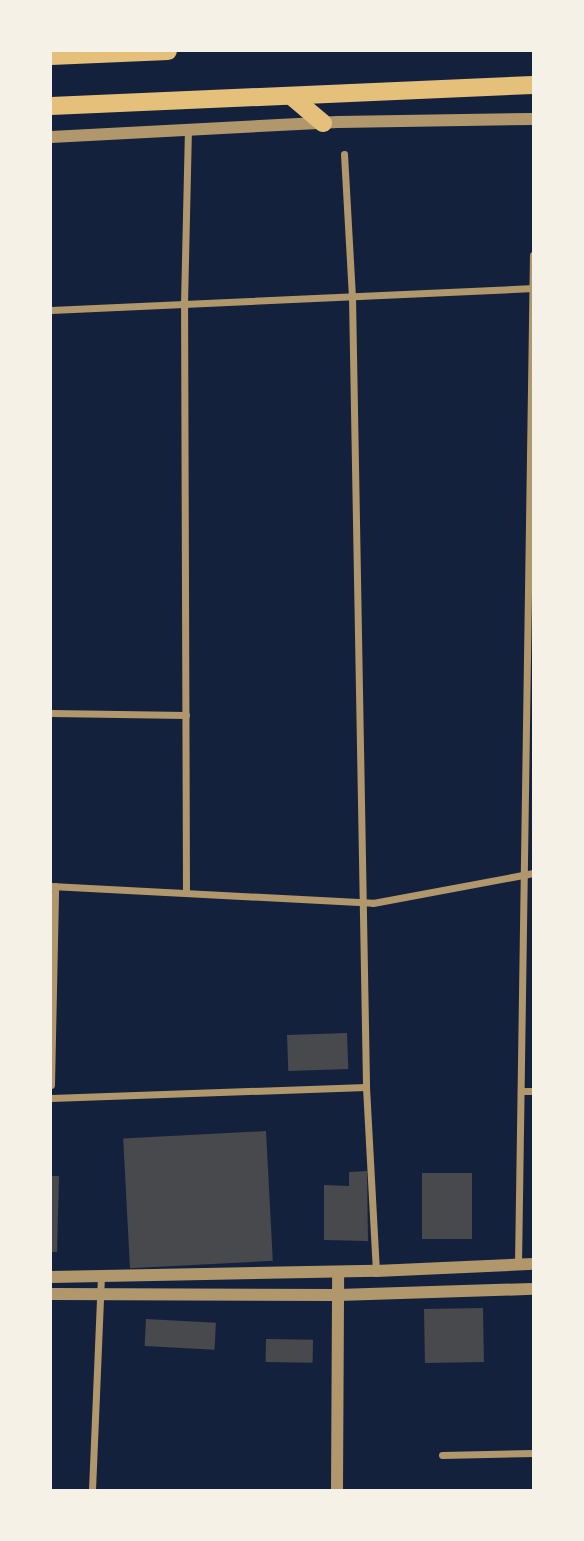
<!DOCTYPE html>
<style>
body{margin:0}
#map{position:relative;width:584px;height:1541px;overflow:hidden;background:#14213d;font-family:"Nunito Sans",sans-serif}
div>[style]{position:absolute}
.building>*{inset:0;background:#48494c;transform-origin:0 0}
.minor>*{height:7px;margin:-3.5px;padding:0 3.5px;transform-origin:3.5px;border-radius:3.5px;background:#b1986c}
.tertiary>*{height:12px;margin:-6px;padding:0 6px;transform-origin:6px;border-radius:6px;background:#b1986c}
.primary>*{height:18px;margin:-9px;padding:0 9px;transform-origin:9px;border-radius:9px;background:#e5c07b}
span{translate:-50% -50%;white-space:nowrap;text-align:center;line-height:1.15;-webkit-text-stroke:7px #f6f1e7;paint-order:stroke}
.frame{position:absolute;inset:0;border:52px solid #f6f1e7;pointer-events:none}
</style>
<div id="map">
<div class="building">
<div style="left:347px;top:1033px;width:36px;height:60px;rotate:88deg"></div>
<div style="left:266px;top:1131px;width:130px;height:143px;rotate:87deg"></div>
<div style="clip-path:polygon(367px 1171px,368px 1241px,324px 1240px,324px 1185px,349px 1186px,349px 1172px)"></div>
<div style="left:422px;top:1173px;width:50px;height:66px"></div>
<div style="clip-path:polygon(51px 1176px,59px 1176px,57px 1252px,51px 1252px)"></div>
<div style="left:483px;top:1308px;width:54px;height:59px;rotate:89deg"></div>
<div style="left:146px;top:1319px;width:70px;height:27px;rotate:3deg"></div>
<div style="left:266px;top:1339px;width:47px;height:23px;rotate:1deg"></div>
</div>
<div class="minor">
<div style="left:344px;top:154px;width:143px;rotate:86.8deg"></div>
<div style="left:352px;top:297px;width:790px;rotate:88.98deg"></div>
<div style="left:366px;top:1087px;width:184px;rotate:86.9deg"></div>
<div style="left:51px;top:310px;width:483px;rotate:-2.6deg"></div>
<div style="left:51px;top:713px;width:135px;rotate:0.8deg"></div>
<div style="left:51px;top:886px;width:322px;rotate:3deg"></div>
<div style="left:373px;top:903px;width:163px;rotate:-10.6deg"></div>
<div style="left:186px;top:892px;width:588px;rotate:-90.19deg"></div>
<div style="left:184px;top:304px;width:175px;rotate:-88.7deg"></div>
<div style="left:51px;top:1085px;width:199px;rotate:-88.8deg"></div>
<div style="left:521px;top:1091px;width:12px"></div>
<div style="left:51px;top:1098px;width:315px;rotate:-2deg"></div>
<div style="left:518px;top:1265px;width:1010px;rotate:-89.15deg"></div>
<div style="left:442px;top:1455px;width:91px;rotate:-1.3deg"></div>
<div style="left:92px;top:1490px;width:214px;rotate:-87.6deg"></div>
</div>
<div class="tertiary">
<div style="left:51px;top:137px;width:287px;rotate:-3deg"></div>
<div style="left:338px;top:122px;width:195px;rotate:-0.9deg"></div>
<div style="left:51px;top:1277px;width:325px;rotate:-1.1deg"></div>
<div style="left:376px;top:1271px;width:157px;rotate:-2.6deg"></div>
<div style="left:51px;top:1294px;width:287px;rotate:0.2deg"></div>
<div style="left:338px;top:1295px;width:195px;rotate:-1.8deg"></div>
<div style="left:337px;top:1490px;width:218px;rotate:-89.7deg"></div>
</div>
<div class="primary">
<div style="left:51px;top:56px;width:117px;rotate:-2.4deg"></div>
<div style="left:291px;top:96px;width:42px;rotate:40.2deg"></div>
<div style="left:51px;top:106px;width:482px;rotate:-2.5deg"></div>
</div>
<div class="frame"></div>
</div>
